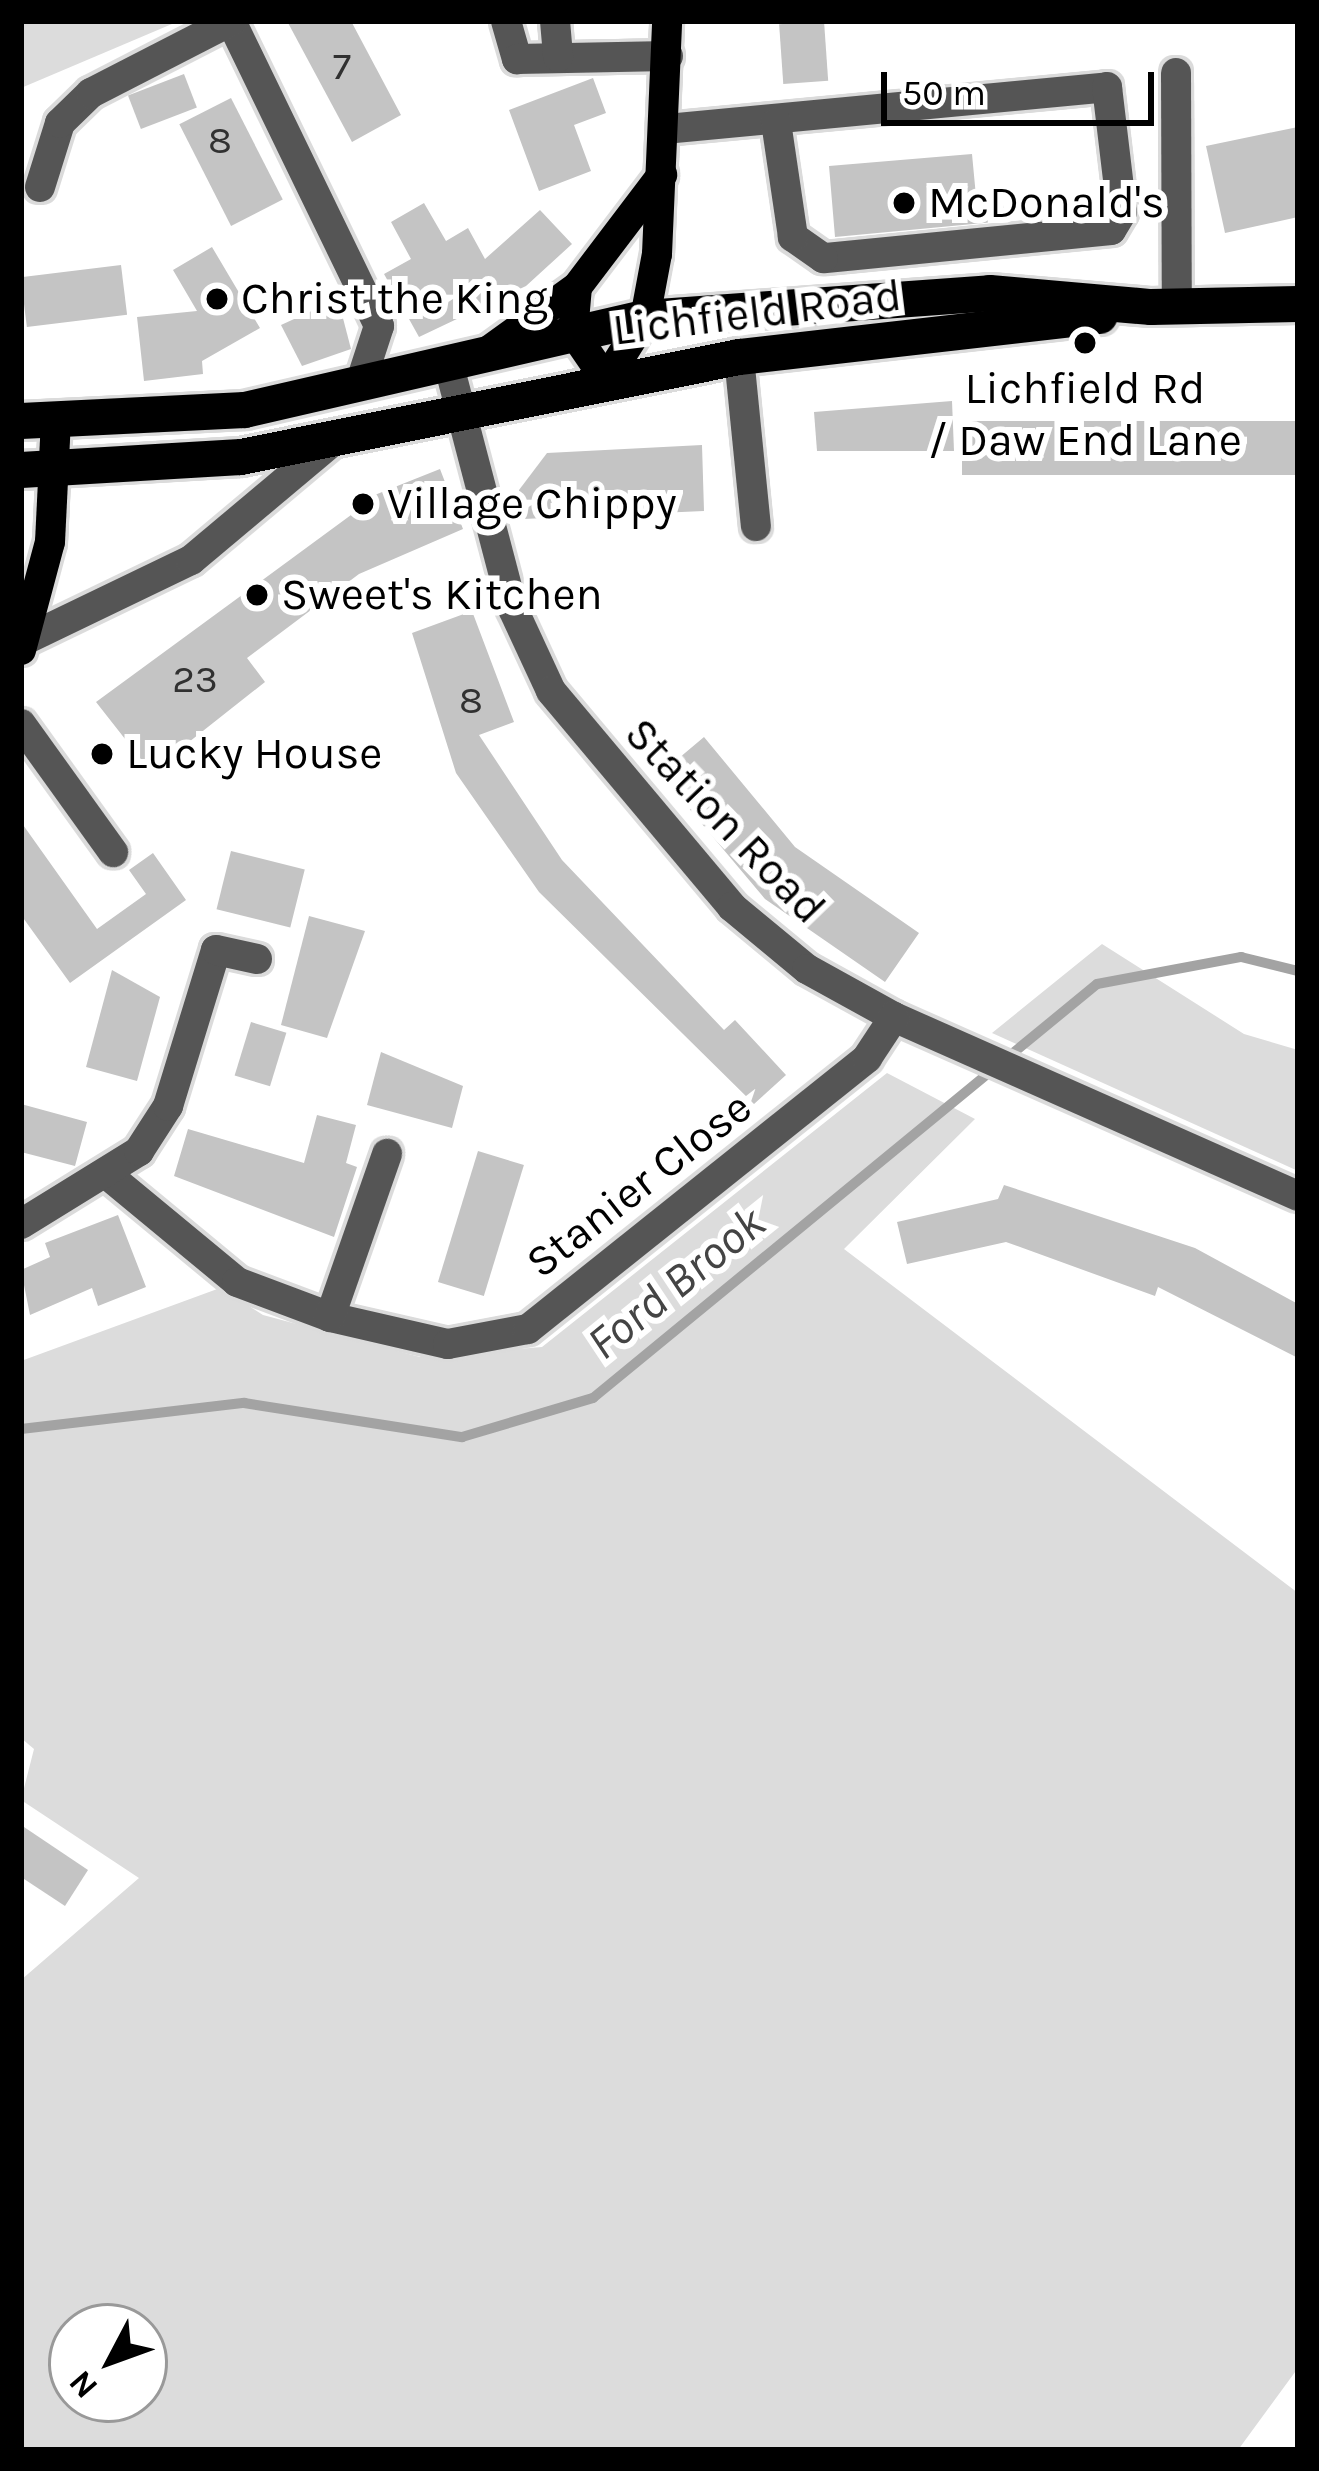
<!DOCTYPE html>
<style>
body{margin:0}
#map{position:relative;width:1319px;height:2471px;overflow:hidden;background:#fff;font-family:Karla,sans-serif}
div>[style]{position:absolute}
.green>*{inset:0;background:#dcdcdc}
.stream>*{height:10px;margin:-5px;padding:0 5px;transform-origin:5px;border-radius:5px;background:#a3a3a3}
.building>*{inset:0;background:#c4c4c4;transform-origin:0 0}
.roads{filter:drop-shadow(3px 0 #dbdbdb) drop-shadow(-3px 0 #dbdbdb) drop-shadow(0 3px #dbdbdb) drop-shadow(0 -3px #dbdbdb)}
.minor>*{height:30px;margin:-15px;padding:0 15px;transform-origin:15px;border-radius:15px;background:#555}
.major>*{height:30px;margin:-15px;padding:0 15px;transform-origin:15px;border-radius:15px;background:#000}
.highway>*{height:36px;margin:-18px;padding:0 18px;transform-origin:18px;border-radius:18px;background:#000}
.dots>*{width:33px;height:33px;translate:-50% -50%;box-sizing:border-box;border:6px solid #fff;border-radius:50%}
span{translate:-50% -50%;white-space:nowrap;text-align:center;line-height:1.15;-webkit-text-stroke:12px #fff;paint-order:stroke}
.number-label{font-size:39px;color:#313131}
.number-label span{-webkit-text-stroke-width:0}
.poi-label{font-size:45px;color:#000}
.left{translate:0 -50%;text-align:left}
.street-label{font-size:45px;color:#000}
.water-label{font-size:48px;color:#444;font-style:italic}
.frame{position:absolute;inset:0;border:24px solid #000;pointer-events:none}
.north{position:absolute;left:48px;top:2303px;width:120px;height:120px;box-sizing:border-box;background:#fff;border:3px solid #999;border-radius:50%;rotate:229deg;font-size:33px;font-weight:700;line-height:48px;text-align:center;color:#000}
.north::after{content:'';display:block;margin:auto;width:42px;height:54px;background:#000;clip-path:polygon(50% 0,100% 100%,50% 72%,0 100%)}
.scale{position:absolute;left:881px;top:72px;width:273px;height:54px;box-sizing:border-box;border:6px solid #000;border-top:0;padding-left:15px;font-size:36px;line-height:42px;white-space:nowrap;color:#000;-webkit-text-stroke:9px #fff;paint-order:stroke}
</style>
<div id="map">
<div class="green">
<div style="clip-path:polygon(21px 21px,179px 21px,21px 88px)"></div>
<div style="clip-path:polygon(1102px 944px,1244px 1034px,1298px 1050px,1298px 1171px,992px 1033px)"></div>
<div style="clip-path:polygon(evenodd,887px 1073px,975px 1119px,844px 1249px,1298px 1593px,1298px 2368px,1238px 2450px,21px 2450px,21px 1980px,139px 1878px,21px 1800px,34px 1749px,21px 1738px,21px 1361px,220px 1288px,263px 1315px,420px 1357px,542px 1347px,887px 1073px,72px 2327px,144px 2327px,144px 2399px,72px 2399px,72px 2327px)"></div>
</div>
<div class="stream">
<div style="left:21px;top:1429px;width:225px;rotate:-6.7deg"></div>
<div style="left:244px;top:1403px;width:221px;rotate:8.9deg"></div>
<div style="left:462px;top:1437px;width:137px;rotate:-16.6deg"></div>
<div style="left:593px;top:1398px;width:652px;rotate:-39.4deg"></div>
<div style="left:1097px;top:984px;width:147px;rotate:-10.6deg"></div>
<div style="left:1241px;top:957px;width:59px;rotate:13.8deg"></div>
</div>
<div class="building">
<div style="clip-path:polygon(287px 21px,351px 21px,401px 115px,352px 142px)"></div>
<div style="left:824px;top:21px;width:60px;height:45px;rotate:86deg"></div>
<div style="left:184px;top:74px;width:36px;height:60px;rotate:69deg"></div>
<div style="clip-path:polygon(593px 78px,606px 113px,574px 125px,591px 171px,539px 191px,509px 110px)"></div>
<div style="left:231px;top:98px;width:114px;height:58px;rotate:63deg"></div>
<div style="clip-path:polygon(1298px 127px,1298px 217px,1225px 233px,1206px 146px)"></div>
<div style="clip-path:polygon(972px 154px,977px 207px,1003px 205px,1005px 221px,835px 237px,829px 166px)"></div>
<div style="clip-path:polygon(424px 203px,446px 241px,468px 228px,485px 259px,540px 210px,572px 244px,526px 286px,419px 337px,384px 274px,411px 259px,391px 222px)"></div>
<div style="clip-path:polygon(212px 247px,260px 328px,202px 361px,203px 374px,144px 381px,137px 317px,197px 311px,173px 270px)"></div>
<div style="left:121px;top:265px;width:50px;height:101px;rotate:83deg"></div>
<div style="clip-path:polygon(338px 299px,351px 349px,302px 366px,281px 325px)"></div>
<div style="clip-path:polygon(952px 401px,954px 451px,817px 451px,814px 412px)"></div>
<div style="left:1298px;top:421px;width:54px;height:336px;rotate:90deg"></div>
<div style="clip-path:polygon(702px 445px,704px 511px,523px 519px,519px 490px,547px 453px)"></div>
<div style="clip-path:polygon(440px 469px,463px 529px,359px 574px,247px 658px,265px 682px,151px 772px,96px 702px,351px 515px,347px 506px)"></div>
<div style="clip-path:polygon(472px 611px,514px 722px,479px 735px,562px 860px,724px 1030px,735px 1020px,786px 1075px,754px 1104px,539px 892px,456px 773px,412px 633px)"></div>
<div style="clip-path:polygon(704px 737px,795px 847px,919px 933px,885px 982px,765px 899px,660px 774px)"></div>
<div style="clip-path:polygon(21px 822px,97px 929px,146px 894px,129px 870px,153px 853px,186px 900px,70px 983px,21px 915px)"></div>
<div style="left:231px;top:851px;width:76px;height:60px;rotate:14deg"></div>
<div style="clip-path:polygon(309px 916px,365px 931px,327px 1038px,281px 1025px)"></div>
<div style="clip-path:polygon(112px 970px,160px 997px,137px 1081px,86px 1067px)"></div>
<div style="left:251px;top:1022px;width:37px;height:56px;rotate:17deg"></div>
<div style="clip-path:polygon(381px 1052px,463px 1086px,452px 1128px,367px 1105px)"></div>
<div style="clip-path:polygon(21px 1104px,87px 1122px,75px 1166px,21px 1152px)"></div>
<div style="clip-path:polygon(317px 1115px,356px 1125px,346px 1163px,357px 1167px,334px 1237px,174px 1176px,188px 1129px,304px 1163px)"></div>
<div style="left:478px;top:1151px;width:48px;height:137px;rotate:17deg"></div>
<div style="clip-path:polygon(1004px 1185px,1195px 1248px,1298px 1304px,1298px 1358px,1158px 1287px,1155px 1296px,1006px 1242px,907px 1264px,897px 1222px,998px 1199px)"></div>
<div style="clip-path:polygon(118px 1215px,146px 1287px,98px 1306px,92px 1288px,30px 1315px,21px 1270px,50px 1257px,45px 1243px)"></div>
<div style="clip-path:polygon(21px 1825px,88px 1870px,65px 1906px,21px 1877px)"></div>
</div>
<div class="roads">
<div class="minor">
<div style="left:231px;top:21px;width:339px;rotate:64.1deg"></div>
<div style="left:379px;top:326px;width:61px;rotate:108.1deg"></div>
<div style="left:506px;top:21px;width:40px;rotate:74deg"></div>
<div style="left:517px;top:59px;width:151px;rotate:-1.1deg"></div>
<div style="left:555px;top:21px;width:36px;rotate:85deg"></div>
<div style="left:1176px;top:73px;width:234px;rotate:89.8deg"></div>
<div style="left:666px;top:129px;width:443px;rotate:-5.4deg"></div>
<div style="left:1107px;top:87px;width:126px;rotate:83.2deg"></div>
<div style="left:1122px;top:212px;width:21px;rotate:121deg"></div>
<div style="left:1111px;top:230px;width:289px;rotate:174.4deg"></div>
<div style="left:823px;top:258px;width:37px;rotate:-145deg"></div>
<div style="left:793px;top:237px;width:116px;rotate:-98.4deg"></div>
<div style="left:40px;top:187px;width:67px;rotate:-72.6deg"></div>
<div style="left:60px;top:123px;width:43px;rotate:-44.1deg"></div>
<div style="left:91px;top:93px;width:157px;rotate:-27.2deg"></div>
<div style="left:739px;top:357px;width:170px;rotate:84.3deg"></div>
<div style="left:448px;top:362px;width:255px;rotate:75.3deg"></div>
<div style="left:513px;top:609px;width:90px;rotate:65.1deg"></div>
<div style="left:551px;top:691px;width:282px;rotate:50deg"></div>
<div style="left:732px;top:907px;width:97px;rotate:39.6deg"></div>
<div style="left:807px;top:969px;width:99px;rotate:28.9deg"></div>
<div style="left:894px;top:1017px;width:442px;rotate:23.9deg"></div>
<div style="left:27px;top:639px;width:182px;rotate:-25.7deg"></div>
<div style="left:191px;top:560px;width:187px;rotate:-40deg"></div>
<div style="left:21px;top:724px;width:158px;rotate:54.3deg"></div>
<div style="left:109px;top:1176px;width:166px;rotate:39.6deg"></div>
<div style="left:237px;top:1282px;width:99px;rotate:20.6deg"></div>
<div style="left:330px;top:1317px;width:121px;rotate:12.9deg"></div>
<div style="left:448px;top:1344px;width:81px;rotate:-10.6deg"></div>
<div style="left:528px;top:1329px;width:434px;rotate:-38.6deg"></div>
<div style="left:867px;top:1058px;width:49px;rotate:-56.6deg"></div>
<div style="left:21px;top:1224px;width:139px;rotate:-31.7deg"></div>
<div style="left:139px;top:1151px;width:54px;rotate:-57.2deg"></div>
<div style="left:168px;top:1106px;width:163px;rotate:-72.9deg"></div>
<div style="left:216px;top:950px;width:42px;rotate:12.4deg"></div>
<div style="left:330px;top:1317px;width:173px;rotate:-70.7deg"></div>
</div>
<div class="major">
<div style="left:577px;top:287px;width:45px;rotate:95.1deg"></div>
<div style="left:573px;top:332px;width:58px;rotate:55.5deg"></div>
<div style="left:606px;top:380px;width:73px;rotate:-57.8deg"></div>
<div style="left:645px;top:318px;width:65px;rotate:-79.4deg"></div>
<div style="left:657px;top:254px;width:233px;rotate:-87.5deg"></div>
<div style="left:491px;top:349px;width:106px;rotate:-35.8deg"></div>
<div style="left:577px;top:287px;width:141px;rotate:-52.8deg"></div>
<div style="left:21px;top:650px;width:112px;rotate:-75deg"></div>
<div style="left:50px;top:542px;width:123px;rotate:-87.2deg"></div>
</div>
<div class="highway">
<div style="left:21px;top:421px;width:224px;rotate:-2.8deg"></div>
<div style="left:245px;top:410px;width:410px;rotate:-13deg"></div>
<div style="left:645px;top:318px;width:346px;rotate:-4.1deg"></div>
<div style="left:990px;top:293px;width:162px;rotate:5deg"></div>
<div style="left:1151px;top:307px;width:147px;rotate:-1.2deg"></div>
<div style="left:21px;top:470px;width:220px;rotate:-3.4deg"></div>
<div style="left:241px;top:457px;width:508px;rotate:-11.35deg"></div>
<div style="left:739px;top:357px;width:363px;rotate:-6.5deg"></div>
</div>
</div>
<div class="dots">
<div style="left:904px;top:203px;background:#000"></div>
<div style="left:217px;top:299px;background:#000"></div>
<div style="left:1085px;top:343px;background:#000"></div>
<div style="left:363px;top:504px;background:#000"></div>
<div style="left:257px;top:595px;background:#000"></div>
<div style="left:102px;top:754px;background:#000"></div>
</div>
<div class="number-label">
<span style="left:342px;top:66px">7</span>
<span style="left:220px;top:140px">8</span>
<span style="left:195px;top:679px">23</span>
<span style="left:471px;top:700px">8</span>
</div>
<div class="poi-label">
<span class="left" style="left:928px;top:203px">McDonald's</span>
<span class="left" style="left:241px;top:299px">Christ the King</span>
<span style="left:1085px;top:415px">Lichfield Rd<br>/ Daw End Lane</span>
<span class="left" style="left:387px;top:504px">Village Chippy</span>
<span class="left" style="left:281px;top:595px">Sweet's Kitchen</span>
<span class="left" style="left:126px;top:754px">Lucky House</span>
</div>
<div class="street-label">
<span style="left:757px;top:313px;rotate:-7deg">Lichfield Road</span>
<span style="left:725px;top:821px;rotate:46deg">Station Road</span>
<span style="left:639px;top:1185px;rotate:-38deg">Stanier Close</span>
</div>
<div class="water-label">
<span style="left:676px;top:1283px;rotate:-39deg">Ford Brook</span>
</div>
<div class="frame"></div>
<div class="north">N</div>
<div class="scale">50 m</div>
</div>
